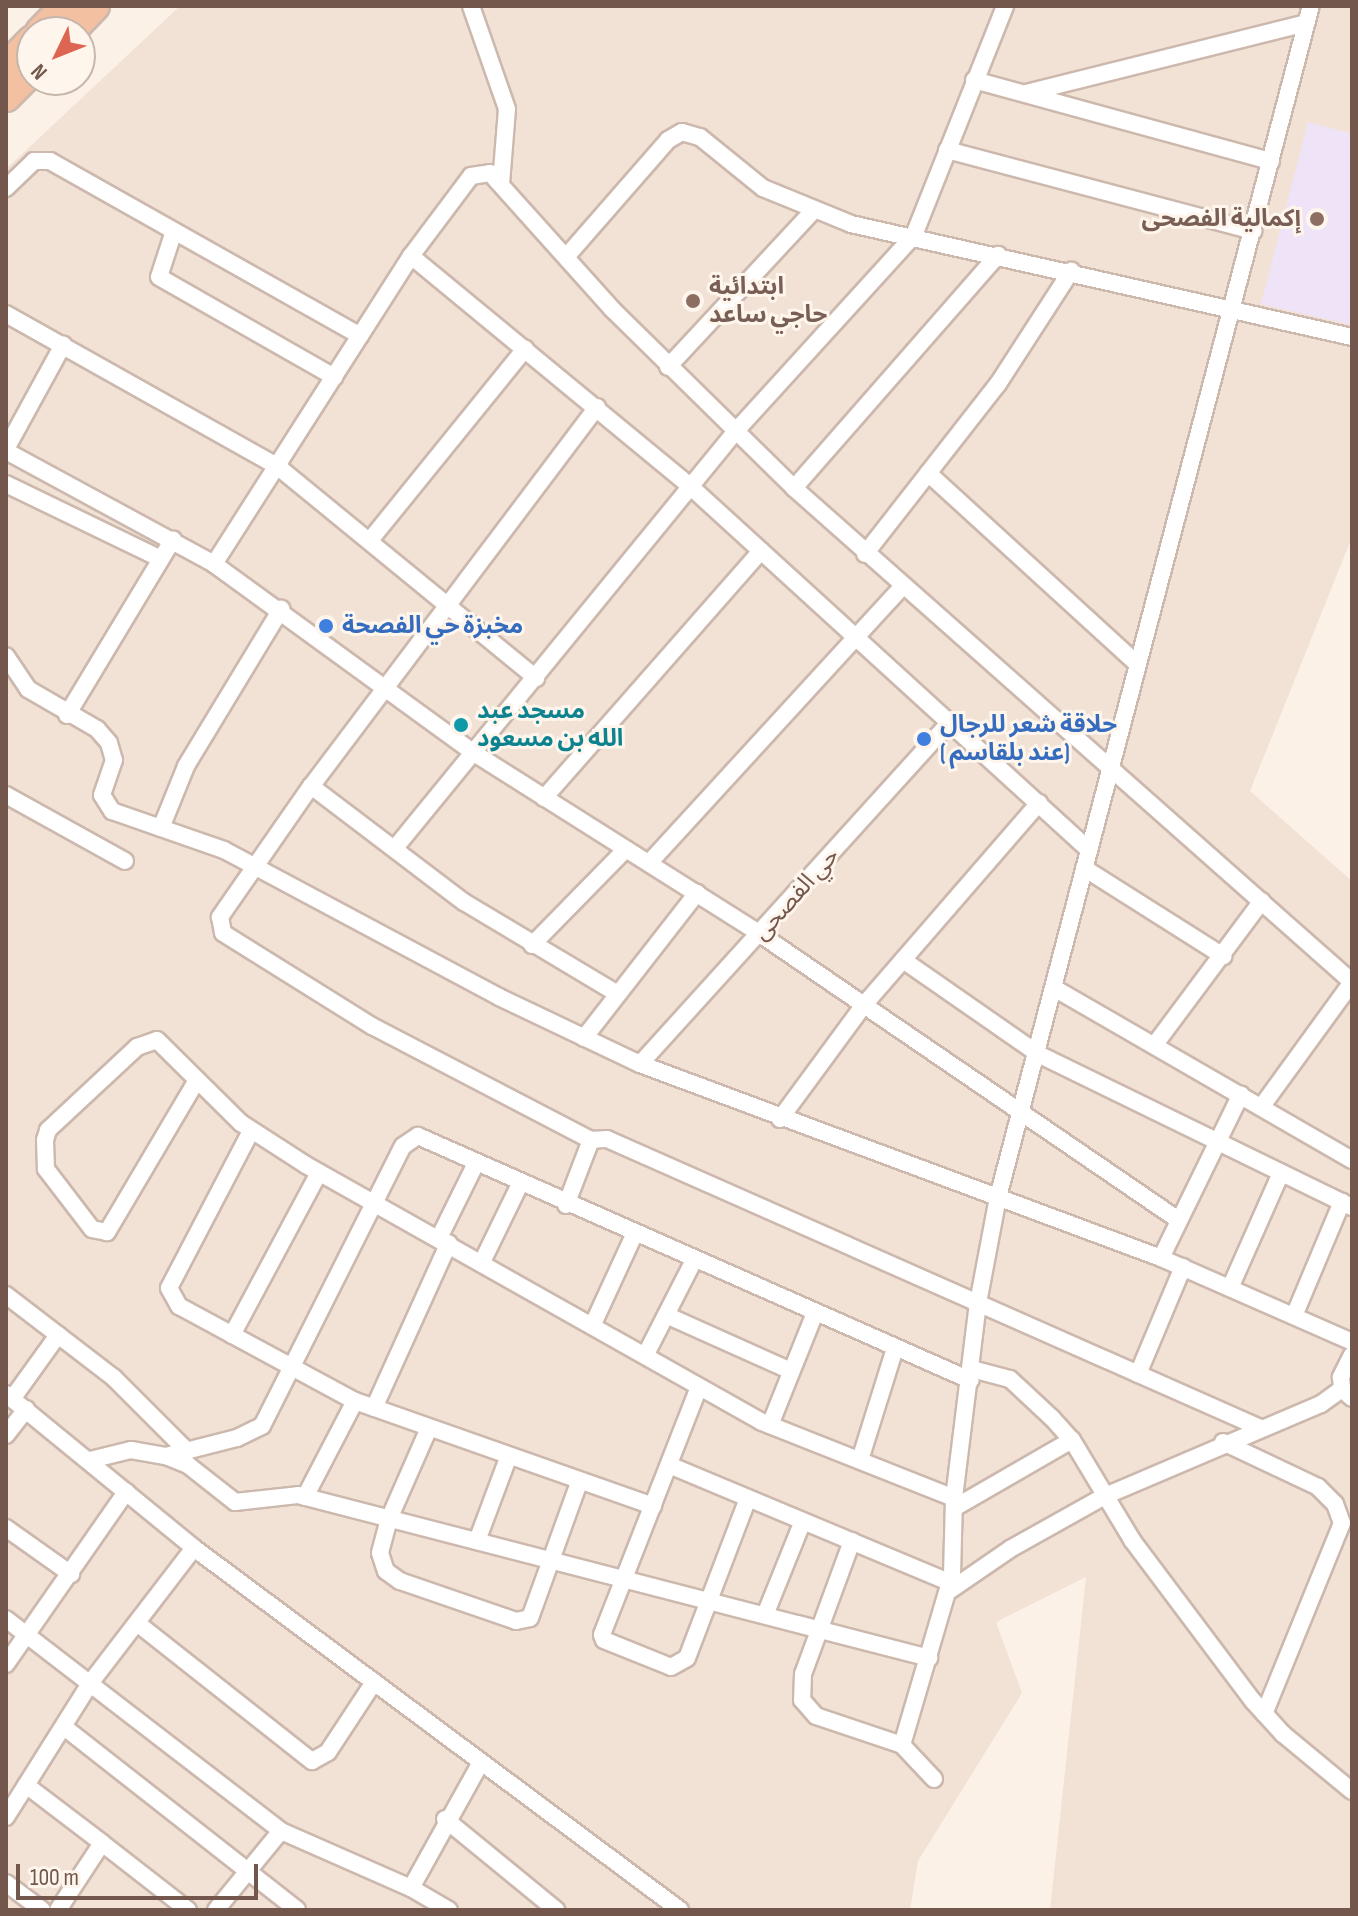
<!DOCTYPE html>
<meta charset="utf-8">
<style>
body{margin:0}
#map{position:relative;width:1358px;height:1916px;overflow:hidden;background:#fbf1e6;font-family:"Sofia Sans Condensed","Noto Sans Arabic",sans-serif}
div>[style]{position:absolute}
.residential>*{inset:0;background:#f2e2d5}
.education>*{inset:0;background:#eee3f7}
.roads{filter:drop-shadow(2px 0 #ccb8ad) drop-shadow(-2px 0 #ccb8ad) drop-shadow(0 2px #ccb8ad) drop-shadow(0 -2px #ccb8ad)}
.minor>*{height:16px;margin:-8px;padding:0 8px;transform-origin:8px;border-radius:8px;background:#fff}
.trunk>*{height:28px;margin:-14px;padding:0 14px;transform-origin:14px;border-radius:14px;background:#f3c0a2}
.dots>*{width:22px;height:22px;translate:-50% -50%;box-sizing:border-box;border:4px solid #fef5ec;border-radius:50%}
span{translate:-50% -50%;white-space:nowrap;text-align:center;line-height:1.15;-webkit-text-stroke:6px #fef5ec;paint-order:stroke}
.education-label{font-size:24px;color:#785e54;font-weight:700}
.right{translate:-100% -50%;text-align:right}
.left{translate:0 -50%;text-align:left}
.shop-label{font-size:24px;color:#366cbe;font-weight:700}
.culture-label{font-size:24px;color:#0d838f;font-weight:700}
.street-label{font-size:24px;color:#73574c}
.frame{position:absolute;inset:0;border:8px solid #73574c;pointer-events:none}
.north{position:absolute;left:16px;top:16px;width:80px;height:80px;box-sizing:border-box;background:#fef5ec;border:2px solid #c6b6ac;border-radius:50%;rotate:227deg;font-size:22px;font-weight:700;line-height:32px;text-align:center;color:#73574c}
.north::after{content:'';display:block;margin:auto;width:28px;height:36px;background:#dd6653;clip-path:polygon(50% 0,100% 100%,50% 72%,0 100%)}
.scale{position:absolute;left:16px;top:1864px;width:242px;height:36px;box-sizing:border-box;border:4px solid #73574c;border-top:0;padding-left:10px;font-size:24px;line-height:28px;white-space:nowrap;color:#73574c;-webkit-text-stroke:6px #fef5ec;paint-order:stroke}
</style>
<div id="map">
<div class="residential">
<div style="clip-path:polygon(180px 6px,1352px 6px,1352px 537px,1250px 791px,1352px 881px,1352px 1910px,1050px 1910px,1086px 1577px,996px 1622px,1022px 1693px,918px 1861px,910px 1910px,6px 1910px,6px 169px)"></div>
</div>
<div class="education">
<div style="clip-path:polygon(1308px 122px,1352px 134px,1352px 325px,1261px 304px)"></div>
</div>
<div class="roads">
<div class="minor">
<div style="left:471px;top:6px;width:109px;rotate:70.7deg"></div>
<div style="left:507px;top:109px;width:75px;rotate:94.6deg"></div>
<div style="left:974px;top:80px;width:308px;rotate:15.3deg"></div>
<div style="left:1026px;top:93px;width:289px;rotate:-14deg"></div>
<div style="left:947px;top:150px;width:317px;rotate:14.8deg"></div>
<div style="left:6px;top:188px;width:39px;rotate:-44deg"></div>
<div style="left:34px;top:161px;width:16px"></div>
<div style="left:50px;top:161px;width:356px;rotate:29.4deg"></div>
<div style="left:174px;top:231px;width:48px;rotate:108.1deg"></div>
<div style="left:159px;top:277px;width:202px;rotate:29.7deg"></div>
<div style="left:411px;top:256px;width:363px;rotate:39.5deg"></div>
<div style="left:691px;top:487px;width:539px;rotate:42.37deg"></div>
<div style="left:566px;top:257px;width:155px;rotate:-48.9deg"></div>
<div style="left:668px;top:140px;width:16px;rotate:-30deg"></div>
<div style="left:682px;top:132px;width:19px;rotate:16deg"></div>
<div style="left:700px;top:137px;width:81px;rotate:39deg"></div>
<div style="left:763px;top:188px;width:95px;rotate:22.2deg"></div>
<div style="left:851px;top:224px;width:514px;rotate:12.71deg"></div>
<div style="left:6px;top:314px;width:311px;rotate:29.3deg"></div>
<div style="left:277px;top:466px;width:335px;rotate:39.3deg"></div>
<div style="left:668px;top:367px;width:213px;rotate:-47.1deg"></div>
<div style="left:597px;top:407px;width:475px;rotate:127deg"></div>
<div style="left:311px;top:786px;width:160px;rotate:124.8deg"></div>
<div style="left:220px;top:917px;width:16px;rotate:79deg"></div>
<div style="left:223px;top:933px;width:176px;rotate:32deg"></div>
<div style="left:372px;top:1026px;width:247px;rotate:27.5deg"></div>
<div style="left:591px;top:1140px;width:16px;rotate:-4deg"></div>
<div style="left:607px;top:1139px;width:712px;rotate:23.86deg"></div>
<div style="left:6px;top:449px;width:119px;rotate:-61.3deg"></div>
<div style="left:6px;top:451px;width:237px;rotate:28.5deg"></div>
<div style="left:214px;top:564px;width:321px;rotate:36deg"></div>
<div style="left:474px;top:753px;width:338px;rotate:32.3deg"></div>
<div style="left:760px;top:934px;width:505px;rotate:34.35deg"></div>
<div style="left:928px;top:473px;width:282px;rotate:42.4deg"></div>
<div style="left:6px;top:484px;width:172px;rotate:25.8deg"></div>
<div style="left:794px;top:488px;width:310px;rotate:-48.8deg"></div>
<div style="left:371px;top:539px;width:245px;rotate:-51deg"></div>
<div style="left:865px;top:554px;width:216px;rotate:-52deg"></div>
<div style="left:998px;top:384px;width:135px;rotate:-57.1deg"></div>
<div style="left:214px;top:564px;width:366px;rotate:-57.4deg"></div>
<div style="left:411px;top:256px;width:100px;rotate:-53.1deg"></div>
<div style="left:471px;top:176px;width:19px;rotate:-9deg"></div>
<div style="left:490px;top:173px;width:183px;rotate:48.1deg"></div>
<div style="left:612px;top:309px;width:255px;rotate:44.5deg"></div>
<div style="left:794px;top:488px;width:745px;rotate:41.52deg"></div>
<div style="left:6px;top:656px;width:40px;rotate:56deg"></div>
<div style="left:28px;top:689px;width:80px;rotate:30.1deg"></div>
<div style="left:97px;top:729px;width:18px;rotate:49deg"></div>
<div style="left:109px;top:743px;width:18px;rotate:74deg"></div>
<div style="left:114px;top:760px;width:37px;rotate:109deg"></div>
<div style="left:102px;top:795px;width:19px;rotate:58deg"></div>
<div style="left:112px;top:811px;width:119px;rotate:19.2deg"></div>
<div style="left:224px;top:850px;width:312px;rotate:28.1deg"></div>
<div style="left:499px;top:997px;width:156px;rotate:25.4deg"></div>
<div style="left:640px;top:1064px;width:556px;rotate:20.42deg"></div>
<div style="left:1161px;top:1258px;width:209px;rotate:23.7deg"></div>
<div style="left:67px;top:715px;width:205px;rotate:-58.9deg"></div>
<div style="left:311px;top:786px;width:192px;rotate:37.2deg"></div>
<div style="left:464px;top:902px;width:179px;rotate:30.9deg"></div>
<div style="left:6px;top:795px;width:136px;rotate:29deg"></div>
<div style="left:544px;top:798px;width:329px;rotate:-48.7deg"></div>
<div style="left:161px;top:828px;width:67px;rotate:-68deg"></div>
<div style="left:186px;top:766px;width:184px;rotate:-58.8deg"></div>
<div style="left:395px;top:848px;width:537px;rotate:-50.74deg"></div>
<div style="left:735px;top:432px;width:266px;rotate:-47.7deg"></div>
<div style="left:914px;top:235px;width:246px;rotate:-68.3deg"></div>
<div style="left:649px;top:863px;width:374px;rotate:-47.5deg"></div>
<div style="left:1084px;top:868px;width:165px;rotate:32.3deg"></div>
<div style="left:532px;top:945px;width:134px;rotate:-45.6deg"></div>
<div style="left:903px;top:960px;width:165px;rotate:34.8deg"></div>
<div style="left:1038px;top:1054px;width:349px;rotate:26deg"></div>
<div style="left:1054px;top:988px;width:344px;rotate:30deg"></div>
<div style="left:584px;top:1038px;width:184px;rotate:-52.1deg"></div>
<div style="left:1156px;top:1043px;width:177px;rotate:-53.3deg"></div>
<div style="left:640px;top:1064px;width:462px;rotate:-47.8deg"></div>
<div style="left:197px;top:1080px;width:177px;rotate:120.6deg"></div>
<div style="left:107px;top:1232px;width:15px;rotate:-169deg"></div>
<div style="left:92px;top:1229px;width:76px;rotate:-127.5deg"></div>
<div style="left:46px;top:1169px;width:29px;rotate:-92deg"></div>
<div style="left:45px;top:1140px;width:10px;rotate:-73deg"></div>
<div style="left:48px;top:1130px;width:122px;rotate:-43deg"></div>
<div style="left:137px;top:1047px;width:21px;rotate:-19deg"></div>
<div style="left:157px;top:1040px;width:118px;rotate:44.7deg"></div>
<div style="left:241px;top:1123px;width:77px;rotate:32.9deg"></div>
<div style="left:306px;top:1165px;width:523px;rotate:29.41deg"></div>
<div style="left:762px;top:1422px;width:206px;rotate:21.6deg"></div>
<div style="left:1262px;top:1106px;width:153px;rotate:-54deg"></div>
<div style="left:780px;top:1119px;width:140px;rotate:-53.7deg"></div>
<div style="left:863px;top:1006px;width:269px;rotate:-49.1deg"></div>
<div style="left:251px;top:1131px;width:177px;rotate:117.6deg"></div>
<div style="left:169px;top:1288px;width:21px;rotate:61deg"></div>
<div style="left:179px;top:1306px;width:200px;rotate:28.4deg"></div>
<div style="left:355px;top:1401px;width:316px;rotate:19.4deg"></div>
<div style="left:566px;top:1205px;width:70px;rotate:-69deg"></div>
<div style="left:439px;top:1238px;width:84px;rotate:-63.7deg"></div>
<div style="left:1161px;top:1258px;width:182px;rotate:-64deg"></div>
<div style="left:482px;top:1262px;width:87px;rotate:-64deg"></div>
<div style="left:1230px;top:1288px;width:126px;rotate:-66.1deg"></div>
<div style="left:6px;top:1295px;width:135px;rotate:37.5deg"></div>
<div style="left:113px;top:1377px;width:105px;rotate:45deg"></div>
<div style="left:666px;top:1315px;width:137px;rotate:24.1deg"></div>
<div style="left:1294px;top:1316px;width:124px;rotate:-67.2deg"></div>
<div style="left:594px;top:1322px;width:96px;rotate:-65.3deg"></div>
<div style="left:232px;top:1335px;width:184px;rotate:-61.8deg"></div>
<div style="left:646px;top:1354px;width:106px;rotate:-62.9deg"></div>
<div style="left:1352px;top:1355px;width:25px;rotate:117deg"></div>
<div style="left:1341px;top:1377px;width:12px;rotate:85deg"></div>
<div style="left:1342px;top:1389px;width:13px;rotate:42deg"></div>
<div style="left:972px;top:1369px;width:39px;rotate:15deg"></div>
<div style="left:1010px;top:1379px;width:57px;rotate:42.9deg"></div>
<div style="left:1052px;top:1418px;width:30px;rotate:48deg"></div>
<div style="left:1072px;top:1440px;width:117px;rotate:59deg"></div>
<div style="left:1132px;top:1540px;width:201px;rotate:53.1deg"></div>
<div style="left:1253px;top:1701px;width:45px;rotate:47.7deg"></div>
<div style="left:1283px;top:1734px;width:89px;rotate:39.6deg"></div>
<div style="left:1138px;top:1374px;width:116px;rotate:-67.2deg"></div>
<div style="left:699px;top:1387px;width:266px;rotate:111.4deg"></div>
<div style="left:602px;top:1635px;width:5px;rotate:68deg"></div>
<div style="left:604px;top:1640px;width:72px;rotate:21.9deg"></div>
<div style="left:671px;top:1667px;width:18px;rotate:-29deg"></div>
<div style="left:687px;top:1658px;width:171px;rotate:-69.1deg"></div>
<div style="left:6px;top:1394px;width:243px;rotate:39.3deg"></div>
<div style="left:194px;top:1548px;width:606px;rotate:36.68deg"></div>
<div style="left:12px;top:1399px;width:79px;rotate:-54.3deg"></div>
<div style="left:374px;top:1408px;width:181px;rotate:-65.6deg"></div>
<div style="left:770px;top:1425px;width:121px;rotate:-68.1deg"></div>
<div style="left:429px;top:1428px;width:99px;rotate:113.7deg"></div>
<div style="left:389px;top:1519px;width:35px;rotate:105deg"></div>
<div style="left:380px;top:1553px;width:19px;rotate:72deg"></div>
<div style="left:386px;top:1571px;width:17px;rotate:36deg"></div>
<div style="left:400px;top:1581px;width:123px;rotate:19deg"></div>
<div style="left:516px;top:1621px;width:14px;rotate:-12deg"></div>
<div style="left:530px;top:1618px;width:144px;rotate:-70.1deg"></div>
<div style="left:6px;top:1435px;width:33px;rotate:-52deg"></div>
<div style="left:1223px;top:1442px;width:105px;rotate:25.3deg"></div>
<div style="left:1318px;top:1487px;width:24px;rotate:45deg"></div>
<div style="left:1335px;top:1504px;width:20px;rotate:70deg"></div>
<div style="left:1342px;top:1523px;width:206px;rotate:112.2deg"></div>
<div style="left:166px;top:1456px;width:73px;rotate:-14.2deg"></div>
<div style="left:237px;top:1438px;width:28px;rotate:-26deg"></div>
<div style="left:262px;top:1426px;width:313px;rotate:-63.3deg"></div>
<div style="left:403px;top:1146px;width:18px;rotate:-34deg"></div>
<div style="left:418px;top:1136px;width:604px;rotate:23.85deg"></div>
<div style="left:90px;top:1460px;width:42px;rotate:-13.7deg"></div>
<div style="left:131px;top:1450px;width:36px;rotate:10deg"></div>
<div style="left:166px;top:1456px;width:24px;rotate:22deg"></div>
<div style="left:188px;top:1465px;width:60px;rotate:38.2deg"></div>
<div style="left:235px;top:1502px;width:63px;rotate:-6.3deg"></div>
<div style="left:298px;top:1495px;width:652px;rotate:14.48deg"></div>
<div style="left:860px;top:1460px;width:117px;rotate:-72.6deg"></div>
<div style="left:669px;top:1465px;width:306px;rotate:22.7deg"></div>
<div style="left:305px;top:1497px;width:108px;rotate:-62.5deg"></div>
<div style="left:954px;top:1508px;width:136px;rotate:-30deg"></div>
<div style="left:6px;top:1528px;width:80px;rotate:35.3deg"></div>
<div style="left:477px;top:1541px;width:89px;rotate:-69.5deg"></div>
<div style="left:852px;top:1541px;width:142px;rotate:110.2deg"></div>
<div style="left:803px;top:1674px;width:26px;rotate:92deg"></div>
<div style="left:802px;top:1700px;width:21px;rotate:49deg"></div>
<div style="left:816px;top:1716px;width:91px;rotate:18.6deg"></div>
<div style="left:949px;top:1591px;width:74px;rotate:-34.5deg"></div>
<div style="left:1010px;top:1549px;width:109px;rotate:-29.2deg"></div>
<div style="left:1105px;top:1496px;width:235px;rotate:-23.1deg"></div>
<div style="left:1321px;top:1404px;width:26px;rotate:-36deg"></div>
<div style="left:765px;top:1615px;width:101px;rotate:-68deg"></div>
<div style="left:6px;top:1619px;width:347px;rotate:37.6deg"></div>
<div style="left:281px;top:1831px;width:142px;rotate:23.7deg"></div>
<div style="left:411px;top:1888px;width:44px;rotate:30.1deg"></div>
<div style="left:137px;top:1623px;width:223px;rotate:38.3deg"></div>
<div style="left:312px;top:1761px;width:18px;rotate:-29deg"></div>
<div style="left:328px;top:1752px;width:84px;rotate:-56.7deg"></div>
<div style="left:6px;top:1664px;width:210px;rotate:-55.1deg"></div>
<div style="left:64px;top:1727px;width:296px;rotate:38.1deg"></div>
<div style="left:934px;top:1779px;width:47px;rotate:-133.3deg"></div>
<div style="left:902px;top:1745px;width:177px;rotate:-73.6deg"></div>
<div style="left:952px;top:1575px;width:77px;rotate:-88.5deg"></div>
<div style="left:954px;top:1498px;width:196px;rotate:-83deg"></div>
<div style="left:978px;top:1303px;width:108px;rotate:-79.3deg"></div>
<div style="left:998px;top:1197px;width:1231px;rotate:-75.28deg"></div>
<div style="left:26px;top:1785px;width:96px;rotate:37.3deg"></div>
<div style="left:6px;top:1817px;width:160px;rotate:-57.8deg"></div>
<div style="left:91px;top:1682px;width:169px;rotate:-52.5deg"></div>
<div style="left:445px;top:1819px;width:144px;rotate:39.3deg"></div>
<div style="left:6px;top:1883px;width:45px;rotate:36.9deg"></div>
<div style="left:411px;top:1888px;width:144px;rotate:-60.9deg"></div>
<div style="left:58px;top:1910px;width:80px;rotate:-56.7deg"></div>
<div style="left:102px;top:1843px;width:109px;rotate:37.9deg"></div>
<div style="left:216px;top:1910px;width:102px;rotate:-50.6deg"></div>
</div>
<div class="trunk">
<div style="left:40px;top:32px;width:36px;rotate:-46deg"></div>
<div style="left:70px;top:32px;width:36px;rotate:-46deg"></div>
<div style="left:6px;top:67px;width:37px;rotate:-46deg"></div>
<div style="left:6px;top:97px;width:37px;rotate:-45deg"></div>
</div>
</div>
<div class="dots">
<div style="left:1317px;top:219px;background:#8d6e63"></div>
<div style="left:693px;top:301px;background:#8d6e63"></div>
<div style="left:326px;top:626px;background:#3f7fe0"></div>
<div style="left:461px;top:725px;background:#0f9aa8"></div>
<div style="left:924px;top:739px;background:#3f7fe0"></div>
</div>
<div class="education-label">
<span class="right" style="left:1301px;top:219px">إكمالية الفصحى</span>
<span class="left" style="left:709px;top:301px">ابتدائية<br>حاجي ساعد</span>
</div>
<div class="shop-label">
<span class="left" style="left:342px;top:626px">مخبزة حي الفصحة</span>
<span class="left" style="left:940px;top:739px">حلاقة شعر للرجال<br>( عند بلقاسم)</span>
</div>
<div class="culture-label">
<span class="left" style="left:477px;top:725px">مسجد عبد<br>الله بن مسعود</span>
</div>
<div class="street-label">
<span style="left:796px;top:894px;rotate:-48deg">حي الفصحى</span>
</div>
<div class="frame"></div>
<div class="north">N</div>
<div class="scale">100 m</div>
</div>
